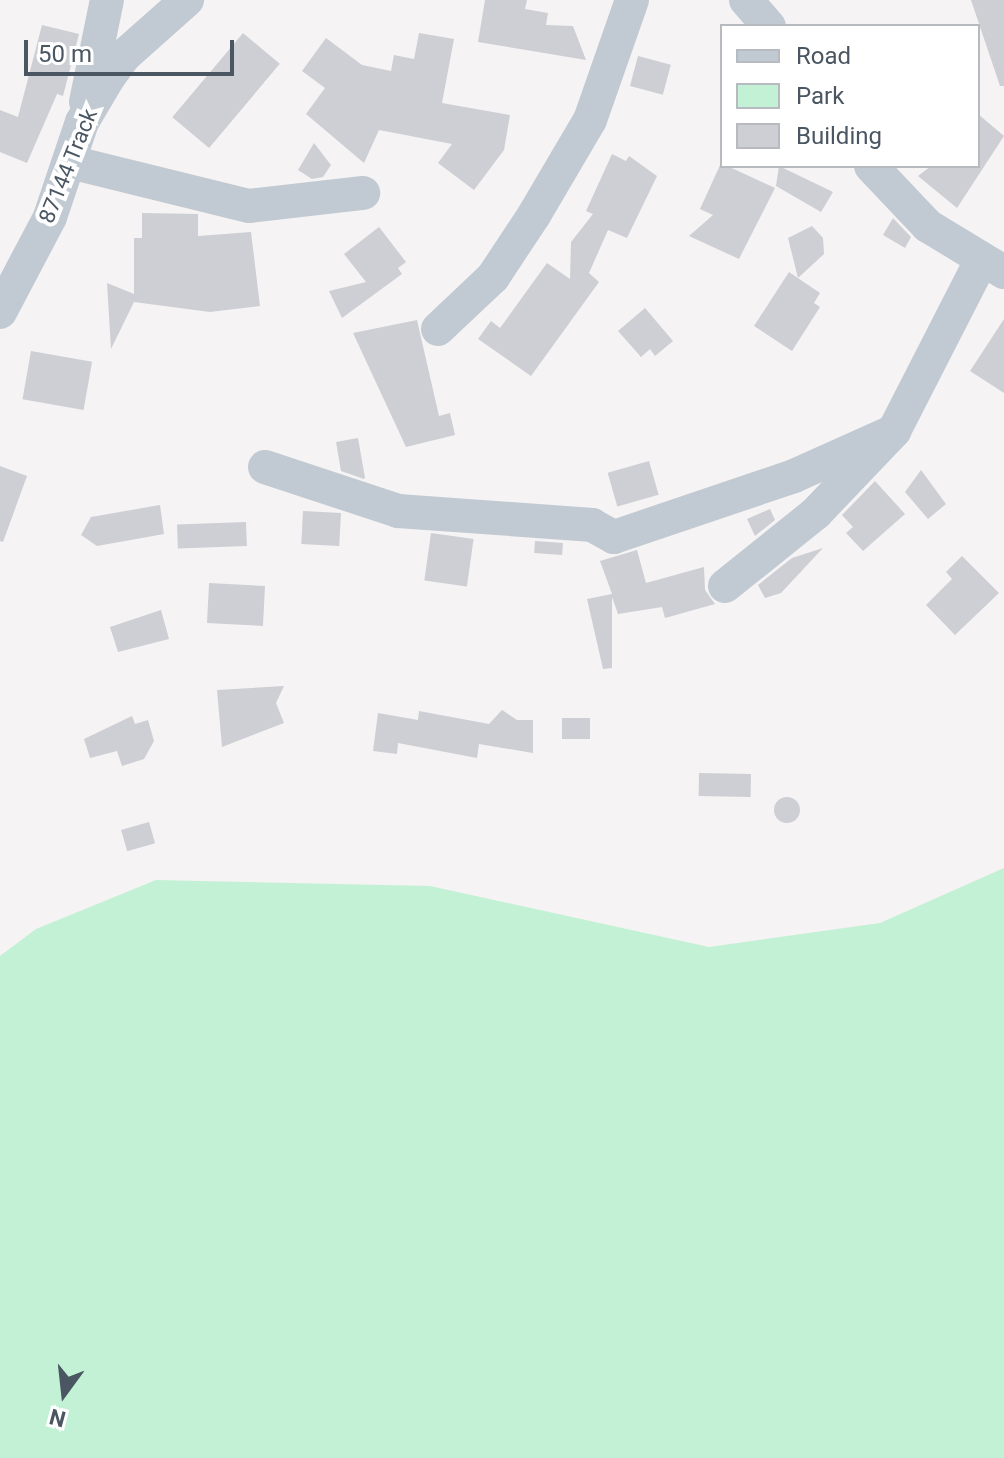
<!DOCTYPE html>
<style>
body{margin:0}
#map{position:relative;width:1004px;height:1458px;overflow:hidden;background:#f5f3f3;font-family:Roboto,sans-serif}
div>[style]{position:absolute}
.green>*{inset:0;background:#c3f1d5}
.building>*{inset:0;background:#cdcfd5;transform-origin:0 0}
.round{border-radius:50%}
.minor>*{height:34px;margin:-17px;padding:0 17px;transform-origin:17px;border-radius:17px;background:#c1cad2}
span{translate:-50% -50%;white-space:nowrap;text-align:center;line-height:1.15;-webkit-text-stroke:8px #fff;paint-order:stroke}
.street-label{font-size:22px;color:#4a5661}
.legend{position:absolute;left:720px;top:24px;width:260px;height:144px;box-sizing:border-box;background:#fff;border:2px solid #b7bbc0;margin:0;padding:10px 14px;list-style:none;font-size:24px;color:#4a5661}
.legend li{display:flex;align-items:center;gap:16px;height:40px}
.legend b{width:40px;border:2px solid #b7bbc0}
.north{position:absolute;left:24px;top:1354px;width:80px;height:80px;-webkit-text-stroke:6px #fff;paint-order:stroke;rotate:195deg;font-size:22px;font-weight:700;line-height:32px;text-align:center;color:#4a5661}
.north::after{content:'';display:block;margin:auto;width:28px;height:36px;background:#4a5661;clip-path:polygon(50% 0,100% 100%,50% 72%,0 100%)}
.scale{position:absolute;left:24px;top:40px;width:210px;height:36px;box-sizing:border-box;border:4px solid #4a5661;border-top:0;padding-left:10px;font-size:24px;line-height:28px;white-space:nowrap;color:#4a5661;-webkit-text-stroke:6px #fff;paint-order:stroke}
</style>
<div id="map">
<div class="green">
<div style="clip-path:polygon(1004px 868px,1004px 1458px,0 1458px,0 956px,36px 929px,156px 880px,430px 886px,709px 947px,880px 923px)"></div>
</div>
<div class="building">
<div style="clip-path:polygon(485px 0,527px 0,525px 9px,548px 13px,546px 25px,573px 26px,586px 60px,478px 42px)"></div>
<div style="clip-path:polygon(971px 0,1004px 0,1004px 86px,1000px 86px)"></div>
<div style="clip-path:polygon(42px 25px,79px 34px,63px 96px,57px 94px,27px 163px,0 152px,0 110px,18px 117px)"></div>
<div style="left:243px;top:33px;width:48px;height:110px;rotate:40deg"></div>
<div style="clip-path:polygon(419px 33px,454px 39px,442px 103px,510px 115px,504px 150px,474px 190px,438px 163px,452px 144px,379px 130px,364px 163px,306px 114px,325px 88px,302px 71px,326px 38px,362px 65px,391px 71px,394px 55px,414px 59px)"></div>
<div style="left:638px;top:56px;width:34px;height:31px;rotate:15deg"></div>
<div style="clip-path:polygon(978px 114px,1004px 136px,957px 208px,918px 176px,931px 166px,978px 166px)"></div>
<div style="clip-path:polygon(314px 143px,331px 165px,323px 177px,312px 179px,298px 170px)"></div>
<div style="clip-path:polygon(612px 154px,626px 161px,629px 156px,657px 176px,627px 238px,608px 230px,589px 273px,599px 282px,531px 376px,478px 339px,491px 321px,500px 328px,547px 263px,570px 279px,571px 242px,593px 214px,586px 211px)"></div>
<div style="clip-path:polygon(721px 163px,775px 188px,739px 259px,689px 236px,713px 215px,700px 209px)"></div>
<div style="clip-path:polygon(779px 166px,833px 192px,821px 212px,776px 186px)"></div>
<div style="clip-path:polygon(142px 213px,198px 214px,198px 236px,251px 232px,260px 306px,210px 312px,134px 302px,111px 349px,107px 283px,134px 294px,134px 238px,142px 238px)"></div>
<div style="clip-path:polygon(893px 218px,911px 237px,905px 248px,883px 235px)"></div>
<div style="clip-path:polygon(812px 226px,823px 238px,824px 254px,798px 278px,788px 238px)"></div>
<div style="clip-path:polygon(379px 227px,406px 262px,398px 268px,402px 274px,342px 318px,329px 291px,366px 282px,344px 254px)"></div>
<div style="clip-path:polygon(789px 272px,820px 293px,814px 303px,820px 307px,792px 351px,754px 326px)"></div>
<div style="clip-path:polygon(645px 308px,673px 341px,655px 356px,650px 349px,641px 357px,618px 331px)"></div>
<div style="clip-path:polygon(1004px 319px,1004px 393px,970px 371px)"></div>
<div style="clip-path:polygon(417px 320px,439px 416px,450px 413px,455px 435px,406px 447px,353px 333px)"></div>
<div style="left:31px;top:351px;width:62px;height:49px;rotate:10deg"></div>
<div style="clip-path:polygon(358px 438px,365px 478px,364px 479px,341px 471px,336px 442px)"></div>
<div style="left:649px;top:461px;width:35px;height:43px;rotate:74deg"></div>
<div style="clip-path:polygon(0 466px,27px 476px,3px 542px,0 541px)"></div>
<div style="clip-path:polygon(921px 470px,946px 504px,928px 519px,905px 492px)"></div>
<div style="clip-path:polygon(875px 481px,905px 514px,863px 551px,846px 533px,853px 527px,842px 515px)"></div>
<div style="clip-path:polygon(160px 505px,164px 534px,97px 546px,81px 535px,91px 517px)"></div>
<div style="clip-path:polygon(770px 509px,775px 520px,755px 536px,747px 519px)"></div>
<div style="left:303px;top:511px;width:38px;height:33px;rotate:3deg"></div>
<div style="left:246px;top:522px;width:24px;height:69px;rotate:88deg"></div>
<div style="left:431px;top:533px;width:43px;height:48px;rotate:8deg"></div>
<div style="left:535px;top:541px;width:28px;height:12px;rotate:4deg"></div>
<div style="clip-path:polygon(823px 548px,781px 593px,765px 598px,758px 585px,792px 558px)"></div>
<div style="clip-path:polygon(637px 550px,646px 583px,704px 567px,705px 590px,715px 604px,665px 618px,662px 607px,618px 614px,612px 597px,612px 668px,603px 669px,587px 599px,612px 594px,600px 561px)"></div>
<div style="clip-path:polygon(962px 556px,999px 593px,955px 635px,926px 605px,952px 579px,946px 572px)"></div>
<div style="left:265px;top:586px;width:40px;height:56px;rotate:93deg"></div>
<div style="clip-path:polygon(161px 610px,169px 639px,118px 652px,110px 627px)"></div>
<div style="clip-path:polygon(284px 686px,276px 703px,284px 723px,222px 747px,217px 690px)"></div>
<div style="clip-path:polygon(502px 710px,517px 720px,533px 720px,533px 753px,479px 744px,477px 758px,398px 743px,397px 754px,373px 751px,378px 713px,418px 720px,419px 711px,489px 724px)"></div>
<div style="clip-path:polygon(132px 716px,135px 724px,148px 720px,154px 741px,144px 759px,122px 766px,117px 751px,90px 758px,84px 739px)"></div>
<div style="left:562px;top:718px;width:28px;height:21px"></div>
<div style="left:699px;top:773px;width:52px;height:23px;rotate:1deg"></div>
<div class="round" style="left:774px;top:797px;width:26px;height:26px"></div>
<div style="left:149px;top:822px;width:22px;height:29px;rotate:74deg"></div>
</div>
<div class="minor">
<div style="left:746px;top:0;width:35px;rotate:49deg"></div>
<div style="left:86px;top:102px;width:104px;rotate:-78.4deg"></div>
<div style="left:70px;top:162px;width:184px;rotate:13.8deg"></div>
<div style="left:249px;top:206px;width:115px;rotate:-6.5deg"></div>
<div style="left:871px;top:166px;width:83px;rotate:46.5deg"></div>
<div style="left:928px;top:226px;width:89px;rotate:31.2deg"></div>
<div style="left:0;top:312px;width:107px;rotate:-62.2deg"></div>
<div style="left:50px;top:217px;width:100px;rotate:-71.4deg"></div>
<div style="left:82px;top:122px;width:51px;rotate:-59.4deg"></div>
<div style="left:108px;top:78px;width:29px;rotate:-54deg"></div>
<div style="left:125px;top:55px;width:83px;rotate:-41.6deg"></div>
<div style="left:438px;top:329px;width:76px;rotate:-43.4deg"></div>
<div style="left:493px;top:277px;width:74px;rotate:-56.5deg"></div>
<div style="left:534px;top:215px;width:110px;rotate:-59.5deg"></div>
<div style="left:590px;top:120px;width:127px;rotate:-70.7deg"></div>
<div style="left:265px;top:467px;width:140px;rotate:18.3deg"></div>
<div style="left:398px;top:511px;width:195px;rotate:4.1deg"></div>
<div style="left:592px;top:525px;width:25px;rotate:29deg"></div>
<div style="left:614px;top:537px;width:190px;rotate:-18.7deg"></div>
<div style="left:794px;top:476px;width:110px;rotate:-24.2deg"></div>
<div style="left:725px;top:586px;width:117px;rotate:-38.7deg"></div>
<div style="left:816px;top:513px;width:113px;rotate:-46.4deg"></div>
<div style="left:894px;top:431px;width:189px;rotate:-62.9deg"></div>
</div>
<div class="street-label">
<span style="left:68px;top:166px;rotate:-68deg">87144 Track</span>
</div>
<ul class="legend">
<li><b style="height:10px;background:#c1cad2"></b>Road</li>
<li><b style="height:22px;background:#c3f1d5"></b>Park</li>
<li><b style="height:22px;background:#cdcfd5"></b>Building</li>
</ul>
<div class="north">N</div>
<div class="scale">50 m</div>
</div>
